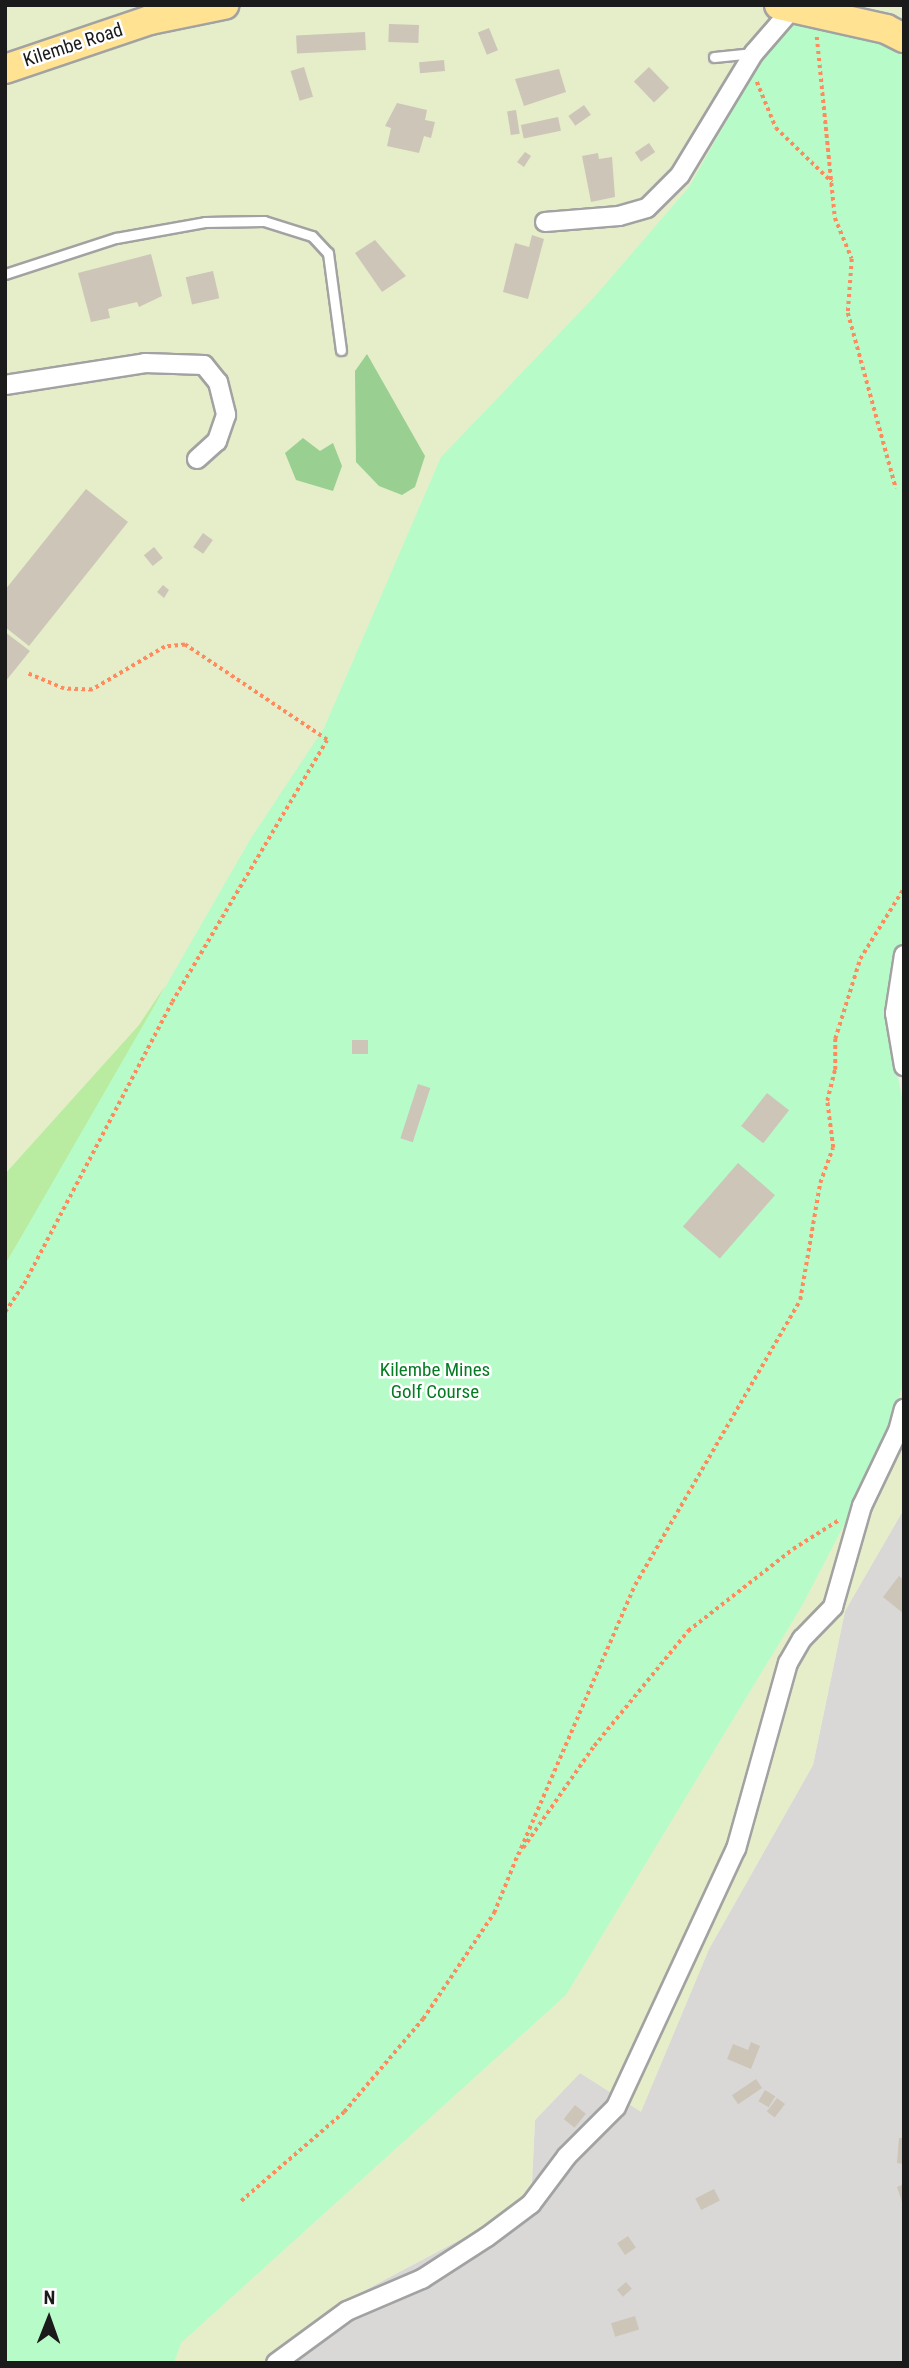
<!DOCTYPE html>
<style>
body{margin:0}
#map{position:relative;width:909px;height:2368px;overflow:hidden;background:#edebdf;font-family:"Roboto Condensed",sans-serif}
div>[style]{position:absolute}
.residential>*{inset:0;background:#d9d8d7}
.farmland>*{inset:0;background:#e5eec8}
.grass>*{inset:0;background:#b9eca1}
.forest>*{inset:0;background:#99cf91}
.park>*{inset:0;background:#b7fcc8}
.building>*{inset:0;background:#cdc5b8;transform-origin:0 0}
.path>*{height:3.5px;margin-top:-1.75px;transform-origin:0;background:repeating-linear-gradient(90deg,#ff8a5e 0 3.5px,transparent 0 7px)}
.roads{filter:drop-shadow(2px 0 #a2a2a2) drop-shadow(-2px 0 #a2a2a2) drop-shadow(0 2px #a2a2a2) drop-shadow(0 -2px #a2a2a2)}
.service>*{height:9px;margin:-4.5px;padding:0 4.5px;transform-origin:4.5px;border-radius:4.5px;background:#fff}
.minor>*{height:18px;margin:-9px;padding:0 9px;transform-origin:9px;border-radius:9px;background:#fff}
.primary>*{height:28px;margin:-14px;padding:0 14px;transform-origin:14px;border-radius:14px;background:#ffe292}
span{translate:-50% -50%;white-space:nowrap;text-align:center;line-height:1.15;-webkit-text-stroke:5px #fff;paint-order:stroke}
.street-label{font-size:19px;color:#1b1b1b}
.park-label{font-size:19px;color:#057c23}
.frame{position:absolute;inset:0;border:7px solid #1b1b1b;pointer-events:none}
.north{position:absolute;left:14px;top:2284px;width:70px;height:70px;-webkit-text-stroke:5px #fff;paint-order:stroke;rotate:1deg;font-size:19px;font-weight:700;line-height:28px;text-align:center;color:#1b1b1b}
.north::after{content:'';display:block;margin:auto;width:24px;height:32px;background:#1b1b1b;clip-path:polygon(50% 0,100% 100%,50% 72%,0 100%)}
</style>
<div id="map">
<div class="residential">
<div style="clip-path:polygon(904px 1509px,904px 2363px,296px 2363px,356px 2295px,531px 2202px,535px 2120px,580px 2073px,641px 2111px,709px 1949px,813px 1765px,845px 1611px)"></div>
</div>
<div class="farmland">
<div style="clip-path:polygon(5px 5px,904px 5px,904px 55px,875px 38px,788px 12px,689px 187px,596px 295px,441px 457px,324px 728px,251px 838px,5px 1265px)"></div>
<div style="clip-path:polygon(904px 1380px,904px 1509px,845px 1611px,813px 1765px,709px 1949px,641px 2112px,580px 2073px,535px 2120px,531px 2202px,356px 2295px,296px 2363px,174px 2363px,181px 2343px,566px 1995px,803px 1604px,886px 1444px)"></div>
</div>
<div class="grass">
<div style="clip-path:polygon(165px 986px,142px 1031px,5px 1265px,5px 1174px,139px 1025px)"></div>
</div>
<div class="forest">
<div style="clip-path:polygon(367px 354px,425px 456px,415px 487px,402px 495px,379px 486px,356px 462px,355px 371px)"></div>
<div style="clip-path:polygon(303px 438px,320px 451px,333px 443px,342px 466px,333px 491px,296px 480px,285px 453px)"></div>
</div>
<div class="park">
<div style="clip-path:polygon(788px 12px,875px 38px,904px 55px,904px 933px,885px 1010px,904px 1108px,904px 1380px,886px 1444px,803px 1604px,566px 1995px,181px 2343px,174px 2363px,5px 2363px,5px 1265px,251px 838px,324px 728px,441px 457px,596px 295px,689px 187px)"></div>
</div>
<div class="building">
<div style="left:389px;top:24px;width:30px;height:18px;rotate:2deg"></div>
<div style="left:489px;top:28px;width:24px;height:12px;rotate:68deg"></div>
<div style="left:365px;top:32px;width:18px;height:69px;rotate:87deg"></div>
<div style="left:444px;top:60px;width:11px;height:25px;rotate:85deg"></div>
<div style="left:304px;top:67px;width:31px;height:14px;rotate:73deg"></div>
<div style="left:649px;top:67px;width:29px;height:21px;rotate:46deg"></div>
<div style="clip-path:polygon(559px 69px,566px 92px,524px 106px,515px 79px)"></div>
<div style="clip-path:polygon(397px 103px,427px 110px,425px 120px,435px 122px,431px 138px,424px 136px,419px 153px,387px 146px,391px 128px,385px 126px)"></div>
<div style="left:584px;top:105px;width:12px;height:19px;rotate:55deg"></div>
<div style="left:516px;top:110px;width:24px;height:9px;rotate:81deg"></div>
<div style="left:558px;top:117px;width:14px;height:38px;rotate:78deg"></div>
<div style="left:649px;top:143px;width:11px;height:17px;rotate:56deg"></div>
<div style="clip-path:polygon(525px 152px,531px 156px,524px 167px,517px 162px)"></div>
<div style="clip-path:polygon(598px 153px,599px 159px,612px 157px,615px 197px,591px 202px,582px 156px)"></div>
<div style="clip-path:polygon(532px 235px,544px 239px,528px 299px,503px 292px,515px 243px,529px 247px)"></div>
<div style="clip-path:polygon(375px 240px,406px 276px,382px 292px,355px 253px)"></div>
<div style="clip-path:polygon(151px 254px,162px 296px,139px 307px,137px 302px,108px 309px,110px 318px,91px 322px,78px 273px)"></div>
<div style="left:213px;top:271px;width:28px;height:28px;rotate:77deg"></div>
<div style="clip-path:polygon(86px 489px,128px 522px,29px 646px,5px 627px,5px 590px)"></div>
<div style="left:203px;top:533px;width:12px;height:17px;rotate:35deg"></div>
<div style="left:154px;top:547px;width:14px;height:13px;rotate:51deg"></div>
<div style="clip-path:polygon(163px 585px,169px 590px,164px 598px,157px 592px)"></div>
<div style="clip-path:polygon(5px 632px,30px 651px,5px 682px)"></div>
<div style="left:352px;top:1040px;width:16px;height:14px"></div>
<div style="left:418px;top:1084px;width:13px;height:57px;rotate:18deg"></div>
<div style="left:767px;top:1093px;width:28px;height:42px;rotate:38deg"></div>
<div style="left:738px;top:1163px;width:49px;height:84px;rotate:41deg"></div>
<div style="clip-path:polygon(899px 1576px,904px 1580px,904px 1614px,883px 1597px)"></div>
<div style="clip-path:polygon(751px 2042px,760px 2046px,751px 2069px,727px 2059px,733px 2044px,748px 2050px)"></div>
<div style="left:756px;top:2079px;width:11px;height:29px;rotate:56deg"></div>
<div style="left:765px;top:2090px;width:12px;height:13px;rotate:31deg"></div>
<div style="left:777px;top:2098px;width:10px;height:17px;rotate:37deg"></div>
<div style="left:575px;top:2105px;width:14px;height:18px;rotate:39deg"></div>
<div style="clip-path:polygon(899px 2138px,904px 2138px,904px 2164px,897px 2163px)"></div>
<div style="clip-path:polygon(904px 2184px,904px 2205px,903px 2205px,897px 2187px)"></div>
<div style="left:714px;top:2189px;width:13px;height:21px;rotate:63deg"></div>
<div style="left:628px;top:2236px;width:14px;height:13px;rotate:56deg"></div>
<div style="left:626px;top:2282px;width:9px;height:12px;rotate:49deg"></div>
<div style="left:635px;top:2316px;width:14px;height:25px;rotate:73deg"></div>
</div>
<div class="path">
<div style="left:817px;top:37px;width:182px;rotate:84.3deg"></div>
<div style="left:835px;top:218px;width:44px;rotate:67.5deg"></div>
<div style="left:852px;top:259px;width:54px;rotate:94.2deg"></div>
<div style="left:848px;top:313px;width:182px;rotate:74.7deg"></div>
<div style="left:757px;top:82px;width:50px;rotate:67.6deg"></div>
<div style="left:776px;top:128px;width:78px;rotate:44deg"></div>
<div style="left:5px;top:1312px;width:34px;rotate:-56deg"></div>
<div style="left:24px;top:1284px;width:318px;rotate:-62.3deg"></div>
<div style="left:172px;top:1002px;width:304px;rotate:-59.4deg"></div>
<div style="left:327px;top:740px;width:171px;rotate:-146.2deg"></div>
<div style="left:185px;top:645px;width:20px;rotate:174deg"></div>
<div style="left:165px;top:647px;width:85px;rotate:149.5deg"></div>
<div style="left:92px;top:690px;width:28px;rotate:-178deg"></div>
<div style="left:64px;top:689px;width:41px;rotate:-157.2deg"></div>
<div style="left:523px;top:1848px;width:124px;rotate:-55.2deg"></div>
<div style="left:594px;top:1746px;width:149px;rotate:-50.7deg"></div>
<div style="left:688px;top:1631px;width:133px;rotate:-38deg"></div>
<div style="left:793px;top:1549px;width:54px;rotate:-32.2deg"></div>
<div style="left:518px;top:1855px;width:294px;rotate:-66.6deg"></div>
<div style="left:635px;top:1585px;width:329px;rotate:-59.9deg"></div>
<div style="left:800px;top:1300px;width:119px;rotate:-80.3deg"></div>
<div style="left:820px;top:1183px;width:37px;rotate:-70deg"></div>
<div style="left:833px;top:1148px;width:47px;rotate:-97.3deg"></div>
<div style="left:827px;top:1101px;width:32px;rotate:-76deg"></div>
<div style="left:835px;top:1070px;width:31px;rotate:-90deg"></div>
<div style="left:835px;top:1039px;width:84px;rotate:-72.6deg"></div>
<div style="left:860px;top:959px;width:84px;rotate:-58.2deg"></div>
<div style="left:241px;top:2201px;width:136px;rotate:-40.8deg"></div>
<div style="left:344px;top:2112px;width:122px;rotate:-49.7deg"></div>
<div style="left:423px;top:2019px;width:128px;rotate:-56.2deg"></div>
<div style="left:494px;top:1913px;width:64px;rotate:-67.9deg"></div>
</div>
<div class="roads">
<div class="service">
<div style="left:714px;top:57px;width:40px;rotate:-5.7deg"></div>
<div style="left:5px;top:274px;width:117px;rotate:-18deg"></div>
<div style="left:116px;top:238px;width:90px;rotate:-10.2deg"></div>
<div style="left:205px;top:222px;width:59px;rotate:-1deg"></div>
<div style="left:264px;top:221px;width:50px;rotate:17.4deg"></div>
<div style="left:312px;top:236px;width:23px;rotate:47deg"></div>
<div style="left:328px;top:253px;width:98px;rotate:82.4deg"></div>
</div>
<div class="minor">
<div style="left:545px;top:222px;width:74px;rotate:-4.6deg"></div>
<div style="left:619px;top:216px;width:29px;rotate:-16deg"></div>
<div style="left:647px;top:208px;width:47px;rotate:-45deg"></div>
<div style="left:680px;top:175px;width:143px;rotate:-58.8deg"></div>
<div style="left:754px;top:53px;width:60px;rotate:-49.1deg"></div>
<div style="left:5px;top:385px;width:142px;rotate:-8.9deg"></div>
<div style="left:145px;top:363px;width:59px;rotate:1.9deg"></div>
<div style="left:204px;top:365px;width:22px;rotate:51deg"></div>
<div style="left:218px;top:382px;width:34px;rotate:76deg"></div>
<div style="left:226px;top:415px;width:28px;rotate:109deg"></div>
<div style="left:217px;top:441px;width:27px;rotate:138deg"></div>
<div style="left:904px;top:955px;width:59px;rotate:98.8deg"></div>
<div style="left:895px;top:1013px;width:54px;rotate:80.4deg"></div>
<div style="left:276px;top:2363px;width:88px;rotate:-36.2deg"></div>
<div style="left:347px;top:2311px;width:82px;rotate:-23.1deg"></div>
<div style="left:422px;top:2279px;width:77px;rotate:-32.9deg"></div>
<div style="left:487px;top:2237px;width:55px;rotate:-36.9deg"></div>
<div style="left:531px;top:2204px;width:60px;rotate:-53.1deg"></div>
<div style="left:567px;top:2156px;width:69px;rotate:-45deg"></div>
<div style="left:616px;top:2107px;width:285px;rotate:-65.1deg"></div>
<div style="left:736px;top:1849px;width:193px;rotate:-74.4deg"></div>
<div style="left:788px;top:1663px;width:28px;rotate:-60deg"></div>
<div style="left:802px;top:1639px;width:45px;rotate:-45.9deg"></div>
<div style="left:833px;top:1607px;width:105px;rotate:-74deg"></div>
<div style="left:862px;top:1506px;width:83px;rotate:-64.4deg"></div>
<div style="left:898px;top:1431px;width:23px;rotate:-75deg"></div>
</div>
<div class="primary">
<div style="left:779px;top:5px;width:110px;rotate:12.6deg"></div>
<div style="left:886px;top:29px;width:20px;rotate:27deg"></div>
<div style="left:5px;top:69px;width:153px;rotate:-18.7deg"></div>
<div style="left:150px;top:20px;width:76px;rotate:-11.5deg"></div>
</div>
</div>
<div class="street-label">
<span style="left:73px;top:45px;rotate:-18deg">Kilembe Road</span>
</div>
<div class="park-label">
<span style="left:435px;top:1381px">Kilembe Mines<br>Golf Course</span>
</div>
<div class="frame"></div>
<div class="north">N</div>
</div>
